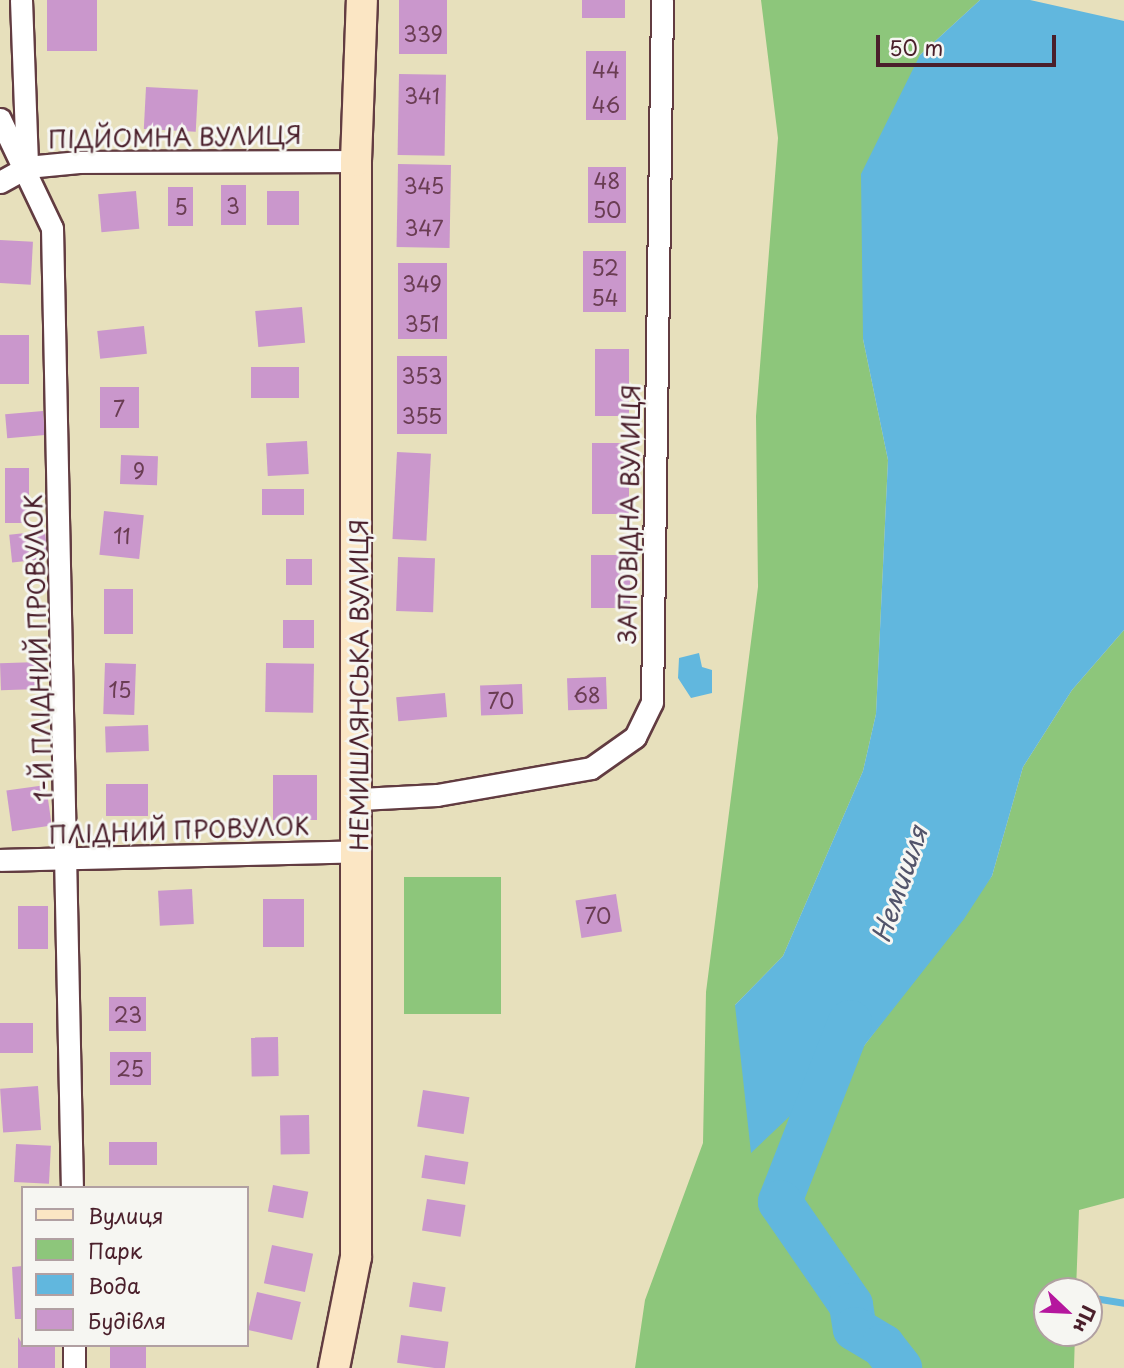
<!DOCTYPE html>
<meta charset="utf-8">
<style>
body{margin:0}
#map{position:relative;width:1124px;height:1368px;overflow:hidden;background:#e7e0bc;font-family:"Playpen Sans",sans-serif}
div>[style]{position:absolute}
.green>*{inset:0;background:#8dc67b;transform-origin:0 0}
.water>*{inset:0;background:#61b7de}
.stream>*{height:7px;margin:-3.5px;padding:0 3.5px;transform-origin:3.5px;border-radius:3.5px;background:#61b7de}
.river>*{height:44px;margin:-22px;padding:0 22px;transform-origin:22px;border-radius:22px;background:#61b7de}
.building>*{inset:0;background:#ca97cc;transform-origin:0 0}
.roads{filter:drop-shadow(2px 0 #623c41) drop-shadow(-2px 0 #623c41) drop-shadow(0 2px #623c41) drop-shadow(0 -2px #623c41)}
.street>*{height:21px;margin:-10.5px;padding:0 10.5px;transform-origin:10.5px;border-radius:10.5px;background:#fff}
.secondary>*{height:30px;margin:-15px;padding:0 15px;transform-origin:15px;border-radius:15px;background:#fbe6c4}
span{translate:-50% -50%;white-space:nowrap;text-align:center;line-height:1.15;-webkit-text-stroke:6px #f6f6f2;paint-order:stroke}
.number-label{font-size:21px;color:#6a3d53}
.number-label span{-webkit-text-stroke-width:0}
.street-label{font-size:24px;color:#4a1f2b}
.water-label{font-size:26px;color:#52546a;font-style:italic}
.legend{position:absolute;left:21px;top:1186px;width:228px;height:161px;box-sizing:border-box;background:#f6f6f2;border:2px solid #b1a0a2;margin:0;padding:9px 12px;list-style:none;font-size:21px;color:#4a1f2b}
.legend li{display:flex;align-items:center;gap:14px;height:35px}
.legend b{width:35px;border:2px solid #b1a0a2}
.north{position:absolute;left:1033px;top:1277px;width:70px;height:70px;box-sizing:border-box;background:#f6f6f2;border:2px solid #b1a0a2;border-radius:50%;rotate:113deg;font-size:19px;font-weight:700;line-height:28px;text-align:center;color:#4a1f2b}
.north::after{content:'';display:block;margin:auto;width:24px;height:32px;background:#b5179e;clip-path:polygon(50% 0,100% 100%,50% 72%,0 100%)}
.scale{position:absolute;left:876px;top:35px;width:180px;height:32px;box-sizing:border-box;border:4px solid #4a1f2b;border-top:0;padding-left:9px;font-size:21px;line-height:24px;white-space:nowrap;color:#4a1f2b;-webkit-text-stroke:5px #f6f6f2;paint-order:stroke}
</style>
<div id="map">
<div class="green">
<div style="clip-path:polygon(761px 0,980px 0,920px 55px,863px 339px,888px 460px,876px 714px,863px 771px,783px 956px,735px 1005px,864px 1046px,992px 876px,1023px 767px,1072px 690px,1124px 630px,1124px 1198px,1079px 1210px,1076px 1291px,1047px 1291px,1047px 1333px,1075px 1333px,1074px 1368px,635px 1368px,645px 1300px,703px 1143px,706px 992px,758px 587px,756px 416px,778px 138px)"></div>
<div style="left:404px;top:877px;width:97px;height:137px"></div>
</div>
<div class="water">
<div style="clip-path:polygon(980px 0,1030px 0,1124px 21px,1124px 630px,1072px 690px,1023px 767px,992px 876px,964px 919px,864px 1046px,751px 1153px,735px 1005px,783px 956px,863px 771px,876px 714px,888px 460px,863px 339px,861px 174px,920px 55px)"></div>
<div style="clip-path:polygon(699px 653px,702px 667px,712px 670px,712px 693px,691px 698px,678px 678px,679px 658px)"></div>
</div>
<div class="stream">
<div style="left:1094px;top:1298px;width:30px;rotate:9deg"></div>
</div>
<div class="river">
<div style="left:850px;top:1022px;width:193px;rotate:111.3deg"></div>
<div style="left:780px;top:1202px;width:125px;rotate:55.4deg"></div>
<div style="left:851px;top:1305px;width:24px;rotate:81deg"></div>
<div style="left:855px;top:1329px;width:33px;rotate:31deg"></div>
<div style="left:883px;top:1346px;width:28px;rotate:52deg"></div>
</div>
<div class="building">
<div style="left:47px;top:0;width:50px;height:51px"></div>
<div style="left:399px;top:0;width:48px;height:54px"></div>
<div style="left:582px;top:0;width:43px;height:18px"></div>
<div style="left:586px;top:51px;width:40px;height:69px"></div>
<div style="left:399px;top:74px;width:47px;height:81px;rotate:1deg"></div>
<div style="left:146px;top:87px;width:52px;height:42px;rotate:3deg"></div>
<div style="left:398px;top:164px;width:53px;height:83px;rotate:1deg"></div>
<div style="left:588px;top:167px;width:38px;height:56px"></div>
<div style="left:221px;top:185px;width:25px;height:40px"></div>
<div style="left:168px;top:187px;width:25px;height:39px"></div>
<div style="left:136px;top:191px;width:38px;height:38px;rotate:85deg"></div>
<div style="left:267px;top:191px;width:32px;height:34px"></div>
<div style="left:0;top:240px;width:33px;height:43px;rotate:3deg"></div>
<div style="left:583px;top:251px;width:43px;height:61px"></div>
<div style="left:398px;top:263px;width:49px;height:76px"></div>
<div style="left:302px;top:307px;width:36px;height:47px;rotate:85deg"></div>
<div style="left:144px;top:326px;width:28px;height:47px;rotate:84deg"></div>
<div style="left:0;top:335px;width:29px;height:49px"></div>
<div style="left:595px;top:349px;width:34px;height:67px"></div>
<div style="left:397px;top:356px;width:50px;height:78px"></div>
<div style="left:299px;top:367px;width:31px;height:48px;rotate:90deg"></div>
<div style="left:100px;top:387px;width:39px;height:41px"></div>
<div style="left:43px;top:411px;width:24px;height:38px;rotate:85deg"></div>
<div style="left:307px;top:441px;width:33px;height:41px;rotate:87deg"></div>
<div style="left:592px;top:443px;width:37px;height:71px"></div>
<div style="left:397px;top:452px;width:34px;height:87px;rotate:3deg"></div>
<div style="left:121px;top:455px;width:37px;height:29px;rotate:2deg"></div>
<div style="left:5px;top:468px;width:24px;height:55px"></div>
<div style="left:262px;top:489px;width:42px;height:26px"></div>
<div style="left:104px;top:511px;width:40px;height:44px;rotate:6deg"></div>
<div style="left:45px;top:531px;width:28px;height:36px;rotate:84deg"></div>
<div style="left:591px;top:555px;width:39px;height:53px"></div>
<div style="left:398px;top:557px;width:37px;height:54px;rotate:2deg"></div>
<div style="left:286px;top:559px;width:26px;height:26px"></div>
<div style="left:133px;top:589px;width:45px;height:29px;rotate:90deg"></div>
<div style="left:283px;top:620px;width:31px;height:28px"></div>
<div style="left:39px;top:662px;width:27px;height:39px;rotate:88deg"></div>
<div style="left:105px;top:663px;width:31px;height:51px;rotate:2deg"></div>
<div style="left:266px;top:663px;width:48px;height:49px;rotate:1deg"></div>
<div style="left:606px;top:677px;width:32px;height:39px;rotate:88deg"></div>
<div style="left:522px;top:684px;width:30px;height:42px;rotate:88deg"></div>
<div style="left:445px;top:693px;width:24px;height:49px;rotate:85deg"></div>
<div style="left:148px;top:725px;width:26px;height:43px;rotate:88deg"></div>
<div style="left:317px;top:775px;width:45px;height:44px;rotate:90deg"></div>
<div style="left:148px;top:784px;width:32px;height:42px;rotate:90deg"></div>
<div style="left:46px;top:785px;width:41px;height:40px;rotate:82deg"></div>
<div style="left:192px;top:889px;width:35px;height:34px;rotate:87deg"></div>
<div style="left:616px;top:894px;width:38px;height:41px;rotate:81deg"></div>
<div style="left:263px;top:899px;width:41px;height:48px"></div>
<div style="left:18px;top:906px;width:30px;height:43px"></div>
<div style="left:109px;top:997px;width:37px;height:34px"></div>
<div style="left:0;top:1023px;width:33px;height:30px"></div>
<div style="left:278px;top:1037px;width:39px;height:27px;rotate:89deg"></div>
<div style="left:110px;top:1052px;width:41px;height:33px"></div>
<div style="left:38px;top:1086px;width:44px;height:38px;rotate:86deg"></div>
<div style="left:423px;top:1090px;width:47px;height:37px;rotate:9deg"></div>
<div style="left:309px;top:1115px;width:39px;height:29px;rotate:89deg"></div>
<div style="left:109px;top:1142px;width:48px;height:23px"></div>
<div style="left:16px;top:1144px;width:35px;height:38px;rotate:3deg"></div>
<div style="left:425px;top:1155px;width:44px;height:23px;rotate:9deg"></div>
<div style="left:273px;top:1185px;width:36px;height:27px;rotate:11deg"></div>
<div style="left:427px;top:1199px;width:39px;height:32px;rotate:9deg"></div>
<div style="left:272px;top:1245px;width:42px;height:39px;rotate:12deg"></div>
<div style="clip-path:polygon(23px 1266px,23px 1319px,15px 1319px,12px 1267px)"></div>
<div style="left:413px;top:1282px;width:33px;height:25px;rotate:9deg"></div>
<div style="left:257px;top:1292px;width:45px;height:39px;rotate:13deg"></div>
<div style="left:401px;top:1335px;width:48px;height:28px;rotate:8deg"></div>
<div style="clip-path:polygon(18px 1337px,23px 1345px,55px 1345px,55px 1368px,18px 1368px)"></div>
<div style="left:110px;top:1345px;width:36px;height:23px"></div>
</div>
<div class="roads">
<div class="street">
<div style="left:21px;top:0;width:162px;rotate:87.9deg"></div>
<div style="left:0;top:119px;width:121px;rotate:64.5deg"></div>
<div style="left:52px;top:228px;width:960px;rotate:88.81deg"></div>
<div style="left:0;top:182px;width:31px;rotate:-29deg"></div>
<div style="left:27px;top:167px;width:52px;rotate:-5.5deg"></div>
<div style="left:79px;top:162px;width:277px;rotate:-0.2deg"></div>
<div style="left:360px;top:799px;width:77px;rotate:-3deg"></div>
<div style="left:437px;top:795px;width:156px;rotate:-9.9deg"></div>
<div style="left:591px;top:768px;width:54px;rotate:-35.2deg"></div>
<div style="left:635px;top:737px;width:39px;rotate:-64deg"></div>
<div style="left:652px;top:702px;width:702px;rotate:-89.18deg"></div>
<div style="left:0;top:860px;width:360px;rotate:-1.4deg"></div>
<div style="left:74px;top:1345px;width:23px;rotate:90deg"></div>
</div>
<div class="secondary">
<div style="left:334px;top:1368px;width:113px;rotate:-78.8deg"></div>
<div style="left:356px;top:1257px;width:1096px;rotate:-90deg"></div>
<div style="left:356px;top:161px;width:161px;rotate:-87.9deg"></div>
</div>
</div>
<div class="number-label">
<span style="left:423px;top:33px">339</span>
<span style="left:606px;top:69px">44</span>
<span style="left:422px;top:95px">341</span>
<span style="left:606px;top:104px">46</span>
<span style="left:607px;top:180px">48</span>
<span style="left:424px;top:185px">345</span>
<span style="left:233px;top:205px">3</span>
<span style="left:181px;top:206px">5</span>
<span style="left:607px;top:209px">50</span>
<span style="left:424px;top:227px">347</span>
<span style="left:605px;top:267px">52</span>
<span style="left:422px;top:283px">349</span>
<span style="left:605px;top:297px">54</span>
<span style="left:422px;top:323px">351</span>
<span style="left:422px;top:375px">353</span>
<span style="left:119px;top:408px">7</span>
<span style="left:422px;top:415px">355</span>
<span style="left:139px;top:470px">9</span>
<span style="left:122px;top:535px">11</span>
<span style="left:120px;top:689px">15</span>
<span style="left:587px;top:694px">68</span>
<span style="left:501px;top:700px">70</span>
<span style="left:598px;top:915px">70</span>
<span style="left:128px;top:1014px">23</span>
<span style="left:130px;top:1068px">25</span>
</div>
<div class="street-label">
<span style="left:175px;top:137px;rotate:-1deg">ПІДЙОМНА ВУЛИЦЯ</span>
<span style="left:629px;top:514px;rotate:-89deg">ЗАПОВІДНА ВУЛИЦЯ</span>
<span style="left:38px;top:648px;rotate:-92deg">1-Й ПЛІДНИЙ ПРОВУЛОК</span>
<span style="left:359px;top:685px;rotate:-90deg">НЕМИШЛЯНСЬКА ВУЛИЦЯ</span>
<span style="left:179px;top:830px;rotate:-2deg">ПЛІДНИЙ ПРОВУЛОК</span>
</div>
<div class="water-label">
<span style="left:899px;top:884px;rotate:-71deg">Немишля</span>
</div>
<ul class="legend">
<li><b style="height:9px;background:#fbe6c4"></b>Вулиця</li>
<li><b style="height:19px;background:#8dc67b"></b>Парк</li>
<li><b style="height:19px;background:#61b7de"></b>Вода</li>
<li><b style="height:19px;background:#ca97cc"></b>Будівля</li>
</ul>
<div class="north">Пн</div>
<div class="scale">50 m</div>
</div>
